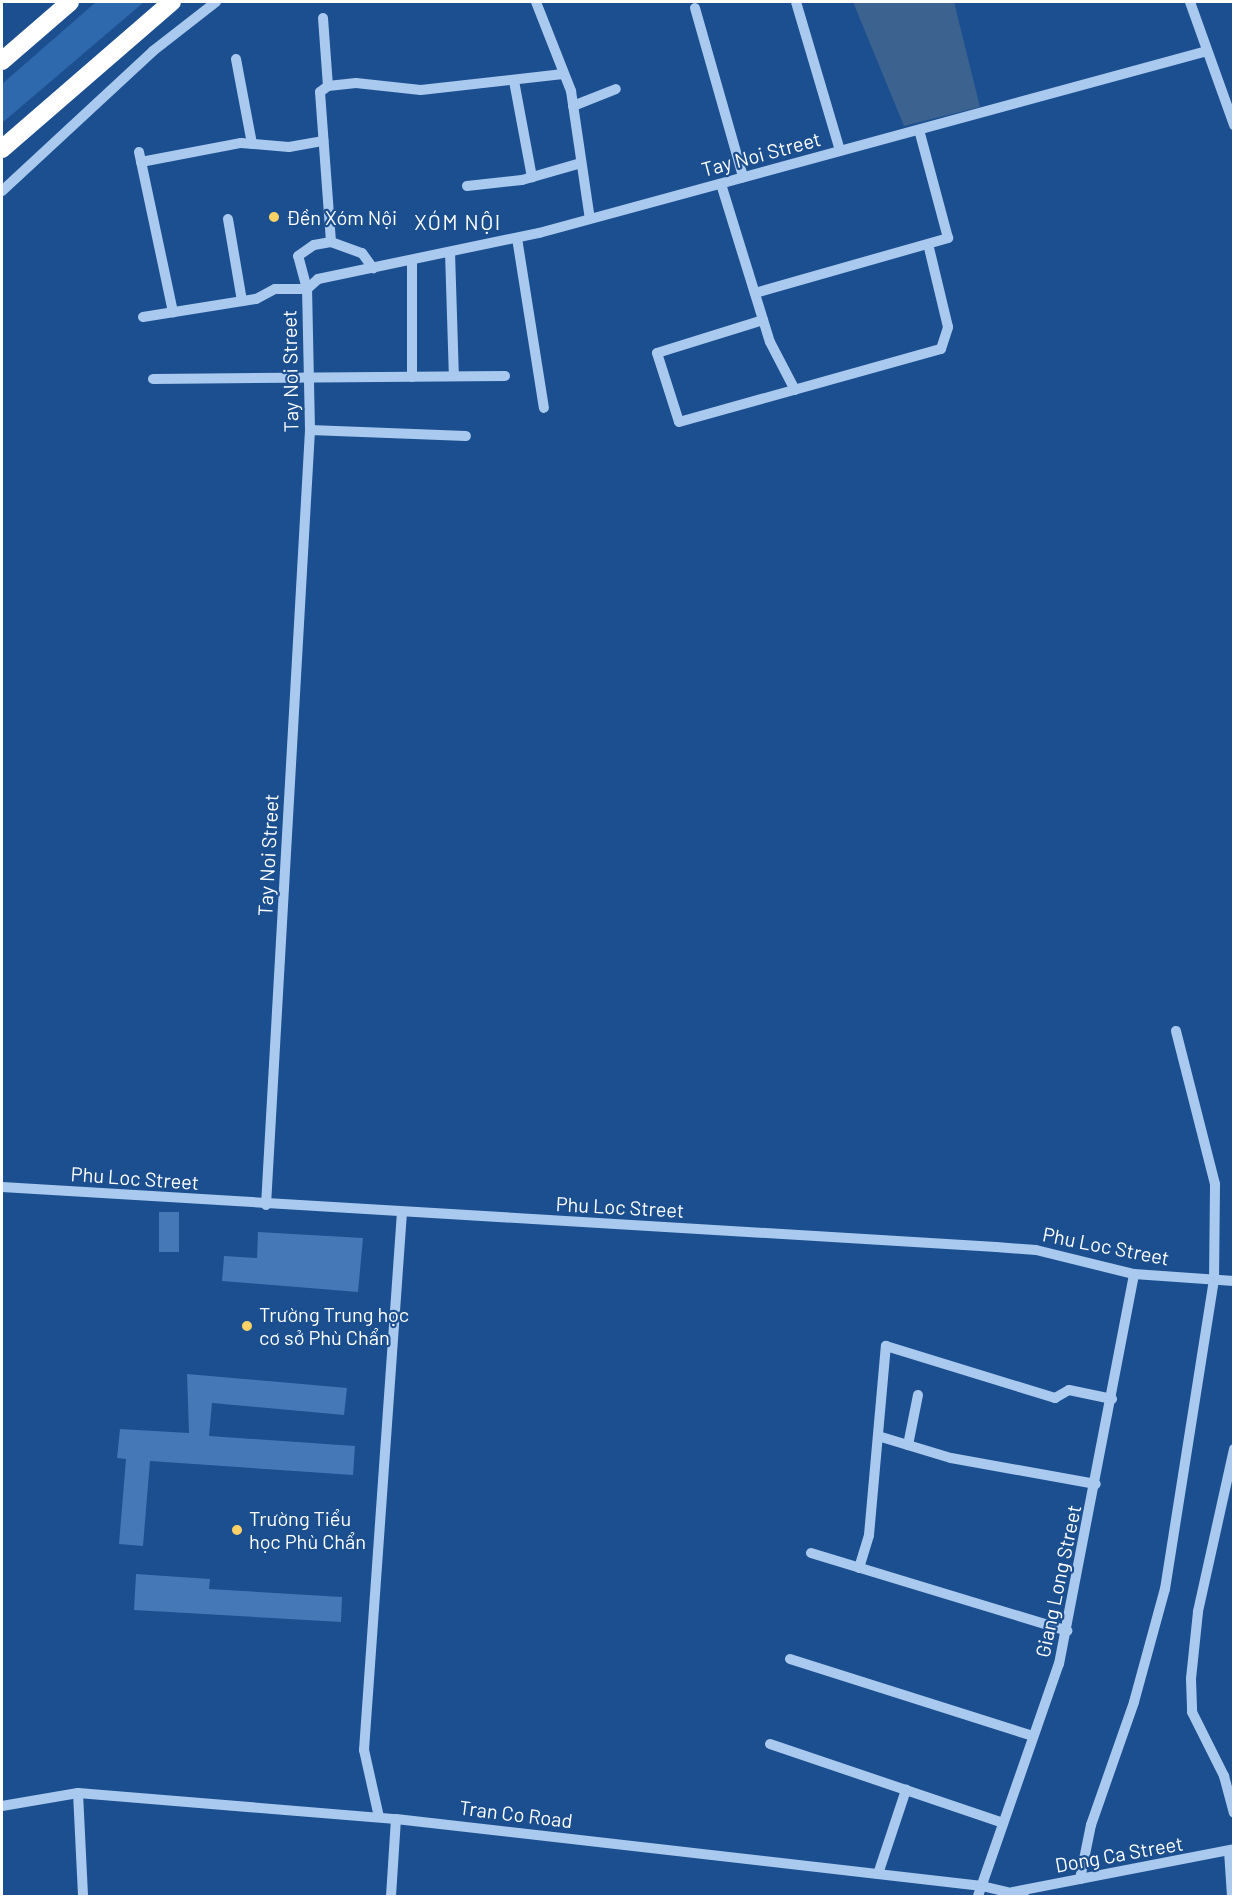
<!DOCTYPE html>
<meta charset="utf-8">
<style>
body{margin:0}
#map{position:relative;width:1235px;height:1898px;overflow:hidden;background:#1b4f8f;font-family:Barlow,sans-serif}
div>[style]{position:absolute}
.green>*{inset:0;background:#2e69ad}
.water>*{inset:0;background:#3c6290}
.building>*{inset:0;background:#4478b7;transform-origin:0 0}
.minor>*{height:10px;margin:-5px;padding:0 5px;transform-origin:5px;border-radius:5px;background:#a9c9ee}
.highway>*{height:18px;margin:-9px;padding:0 9px;transform-origin:9px;border-radius:9px;background:#fff}
.dots>*{width:16px;height:16px;translate:-50% -50%;box-sizing:border-box;border:3px solid #1b4f8f;border-radius:50%}
span{translate:-50% -50%;white-space:nowrap;text-align:center;line-height:1.15;-webkit-text-stroke:4.5px #1b4f8f;paint-order:stroke}
.street-label{font-size:20px;color:#fff}
.poi-label{font-size:20px;color:#fff}
.left{translate:0 -50%;text-align:left}
.neighbourhood-label{font-size:21px;color:#fff;letter-spacing:1.5px}
.frame{position:absolute;inset:0;border:3px solid #fff;pointer-events:none}
</style>
<div id="map">
<div class="green">
<div style="clip-path:polygon(96px 2px,144px 2px,2px 123px,2px 84px)"></div>
</div>
<div class="water">
<div style="clip-path:polygon(853px 2px,954px 2px,980px 107px,904px 126px)"></div>
</div>
<div class="building">
<div style="left:159px;top:1212px;width:20px;height:40px"></div>
<div style="clip-path:polygon(258px 1232px,363px 1238px,358px 1292px,222px 1281px,224px 1256px,257px 1258px)"></div>
<div style="clip-path:polygon(187px 1374px,347px 1388px,344px 1415px,212px 1403px,209px 1436px,355px 1446px,353px 1475px,150px 1461px,143px 1546px,119px 1544px,126px 1459px,117px 1458px,120px 1429px,189px 1433px)"></div>
<div style="clip-path:polygon(136px 1574px,210px 1579px,209px 1589px,342px 1597px,341px 1622px,134px 1610px)"></div>
</div>
<div class="minor">
<div style="left:536px;top:2px;width:96px;rotate:68.5deg"></div>
<div style="left:571px;top:91px;width:129px;rotate:81.6deg"></div>
<div style="left:796px;top:2px;width:155px;rotate:73.5deg"></div>
<div style="left:1190px;top:2px;width:131px;rotate:70.3deg"></div>
<div style="left:695px;top:8px;width:176px;rotate:74.1deg"></div>
<div style="left:323px;top:18px;width:68px;rotate:85.8deg"></div>
<div style="left:328px;top:86px;width:10px;rotate:143deg"></div>
<div style="left:320px;top:92px;width:150px;rotate:85.8deg"></div>
<div style="left:236px;top:59px;width:86px;rotate:79.3deg"></div>
<div style="left:514px;top:81px;width:98px;rotate:79.4deg"></div>
<div style="left:328px;top:86px;width:28px;rotate:-6deg"></div>
<div style="left:356px;top:83px;width:65px;rotate:6.1deg"></div>
<div style="left:421px;top:90px;width:143px;rotate:-6.4deg"></div>
<div style="left:573px;top:106px;width:46px;rotate:-21.6deg"></div>
<div style="left:139px;top:152px;width:164px;rotate:78deg"></div>
<div style="left:141px;top:162px;width:102px;rotate:-10.8deg"></div>
<div style="left:241px;top:143px;width:48px;rotate:4.8deg"></div>
<div style="left:289px;top:147px;width:35px;rotate:-10deg"></div>
<div style="left:721px;top:184px;width:165px;rotate:72.8deg"></div>
<div style="left:770px;top:342px;width:54px;rotate:62.5deg"></div>
<div style="left:467px;top:186px;width:55px;rotate:-6.2deg"></div>
<div style="left:522px;top:180px;width:61px;rotate:-16.1deg"></div>
<div style="left:2px;top:191px;width:206px;rotate:-42.8deg"></div>
<div style="left:153px;top:51px;width:80px;rotate:-37.9deg"></div>
<div style="left:228px;top:219px;width:83px;rotate:80.3deg"></div>
<div style="left:517px;top:238px;width:172px;rotate:81deg"></div>
<div style="left:450px;top:252px;width:124px;rotate:88.2deg"></div>
<div style="left:412px;top:260px;width:117px;rotate:90deg"></div>
<div style="left:755px;top:293px;width:201px;rotate:-15.9deg"></div>
<div style="left:948px;top:238px;width:112px;rotate:-105deg"></div>
<div style="left:143px;top:317px;width:114px;rotate:-9.1deg"></div>
<div style="left:256px;top:299px;width:21px;rotate:-28deg"></div>
<div style="left:275px;top:289px;width:32px"></div>
<div style="left:307px;top:289px;width:34px;rotate:-105deg"></div>
<div style="left:298px;top:256px;width:19px;rotate:-35deg"></div>
<div style="left:314px;top:245px;width:17px;rotate:-10deg"></div>
<div style="left:331px;top:242px;width:33px;rotate:20deg"></div>
<div style="left:362px;top:253px;width:19px;rotate:54deg"></div>
<div style="left:763px;top:320px;width:111px;rotate:162.7deg"></div>
<div style="left:657px;top:353px;width:72px;rotate:72.3deg"></div>
<div style="left:679px;top:422px;width:272px;rotate:-15.6deg"></div>
<div style="left:941px;top:349px;width:23px;rotate:-72deg"></div>
<div style="left:948px;top:327px;width:85px;rotate:-103.5deg"></div>
<div style="left:153px;top:379px;width:352px;rotate:-0.5deg"></div>
<div style="left:310px;top:430px;width:156px;rotate:2.2deg"></div>
<div style="left:2px;top:1187px;width:996px;rotate:3.45deg"></div>
<div style="left:996px;top:1247px;width:40px;rotate:4.3deg"></div>
<div style="left:1036px;top:1250px;width:101px;rotate:13.8deg"></div>
<div style="left:1134px;top:1274px;width:100px;rotate:4deg"></div>
<div style="left:266px;top:1205px;width:776px;rotate:-86.75deg"></div>
<div style="left:310px;top:430px;width:141px;rotate:-91.2deg"></div>
<div style="left:307px;top:289px;width:15px;rotate:-42deg"></div>
<div style="left:318px;top:279px;width:226px;rotate:-11.8deg"></div>
<div style="left:539px;top:233px;width:692px;rotate:-15.24deg"></div>
<div style="left:878px;top:1436px;width:76px;rotate:16.8deg"></div>
<div style="left:951px;top:1458px;width:147px;rotate:10.2deg"></div>
<div style="left:908px;top:1445px;width:51px;rotate:-78.7deg"></div>
<div style="left:1234px;top:1449px;width:167px;rotate:102.5deg"></div>
<div style="left:1198px;top:1612px;width:67px;rotate:96deg"></div>
<div style="left:1191px;top:1679px;width:33px;rotate:88deg"></div>
<div style="left:1192px;top:1712px;width:72px;rotate:63.4deg"></div>
<div style="left:1224px;top:1776px;width:38px;rotate:75deg"></div>
<div style="left:811px;top:1553px;width:268px;rotate:16.9deg"></div>
<div style="left:859px;top:1568px;width:34px;rotate:-73deg"></div>
<div style="left:869px;top:1535px;width:190px;rotate:-84.9deg"></div>
<div style="left:886px;top:1346px;width:177px;rotate:17.1deg"></div>
<div style="left:1055px;top:1398px;width:16px;rotate:-30deg"></div>
<div style="left:1069px;top:1390px;width:44px;rotate:11.8deg"></div>
<div style="left:790px;top:1659px;width:255px;rotate:17.6deg"></div>
<div style="left:770px;top:1744px;width:244px;rotate:18.7deg"></div>
<div style="left:78px;top:1793px;width:103px;rotate:87.2deg"></div>
<div style="left:2px;top:1806px;width:77px;rotate:-9.7deg"></div>
<div style="left:78px;top:1793px;width:319px;rotate:4.7deg"></div>
<div style="left:396px;top:1819px;width:590px;rotate:6.52deg"></div>
<div style="left:982px;top:1886px;width:43px;rotate:13.4deg"></div>
<div style="left:379px;top:1817px;width:69px;rotate:-102.6deg"></div>
<div style="left:364px;top:1750px;width:539px;rotate:-85.96deg"></div>
<div style="left:1229px;top:1851px;width:45px;rotate:86.2deg"></div>
<div style="left:878px;top:1874px;width:89px;rotate:-71.6deg"></div>
<div style="left:1080px;top:1879px;width:55px;rotate:-78.5deg"></div>
<div style="left:1091px;top:1825px;width:130px;rotate:-70.7deg"></div>
<div style="left:1134px;top:1702px;width:117px;rotate:-74.7deg"></div>
<div style="left:1165px;top:1589px;width:312px;rotate:-81deg"></div>
<div style="left:1214px;top:1281px;width:97px;rotate:-89.4deg"></div>
<div style="left:1215px;top:1184px;width:158px;rotate:-104.3deg"></div>
<div style="left:1013px;top:1892px;width:225px;rotate:-11deg"></div>
<div style="left:391px;top:1896px;width:77px;rotate:-86.3deg"></div>
<div style="left:978px;top:1896px;width:246px;rotate:-70.8deg"></div>
<div style="left:1059px;top:1664px;width:397px;rotate:-79.1deg"></div>
</div>
<div class="highway">
<div style="left:2px;top:61px;width:90px;rotate:-40.9deg"></div>
<div style="left:2px;top:149px;width:225px;rotate:-40.9deg"></div>
</div>
<div class="dots">
<div style="left:274px;top:217px;background:#ffd166"></div>
<div style="left:247px;top:1326px;background:#ffd166"></div>
<div style="left:237px;top:1530px;background:#ffd166"></div>
</div>
<div class="street-label">
<span style="left:761px;top:154px;rotate:-15deg">Tay Noi Street</span>
<span style="left:290px;top:371px;rotate:-91deg">Tay Noi Street</span>
<span style="left:268px;top:855px;rotate:-87deg">Tay Noi Street</span>
<span style="left:135px;top:1178px;rotate:4deg">Phu Loc Street</span>
<span style="left:620px;top:1207px;rotate:3deg">Phu Loc Street</span>
<span style="left:1106px;top:1246px;rotate:11deg">Phu Loc Street</span>
<span style="left:1058px;top:1581px;rotate:-78deg">Giang Long Street</span>
<span style="left:516px;top:1814px;rotate:7deg">Tran Co Road</span>
<span style="left:1119px;top:1854px;rotate:-10deg">Dong Ca Street</span>
</div>
<div class="poi-label">
<span class="left" style="left:286px;top:217px">Đền Xóm Nội</span>
<span class="left" style="left:259px;top:1326px">Trường Trung học<br>cơ sở Phù Chẩn</span>
<span class="left" style="left:249px;top:1530px">Trường Tiểu<br>học Phù Chẩn</span>
</div>
<div class="neighbourhood-label">
<span style="left:458px;top:222px">XÓM NỘI</span>
</div>
<div class="frame"></div>
</div>
